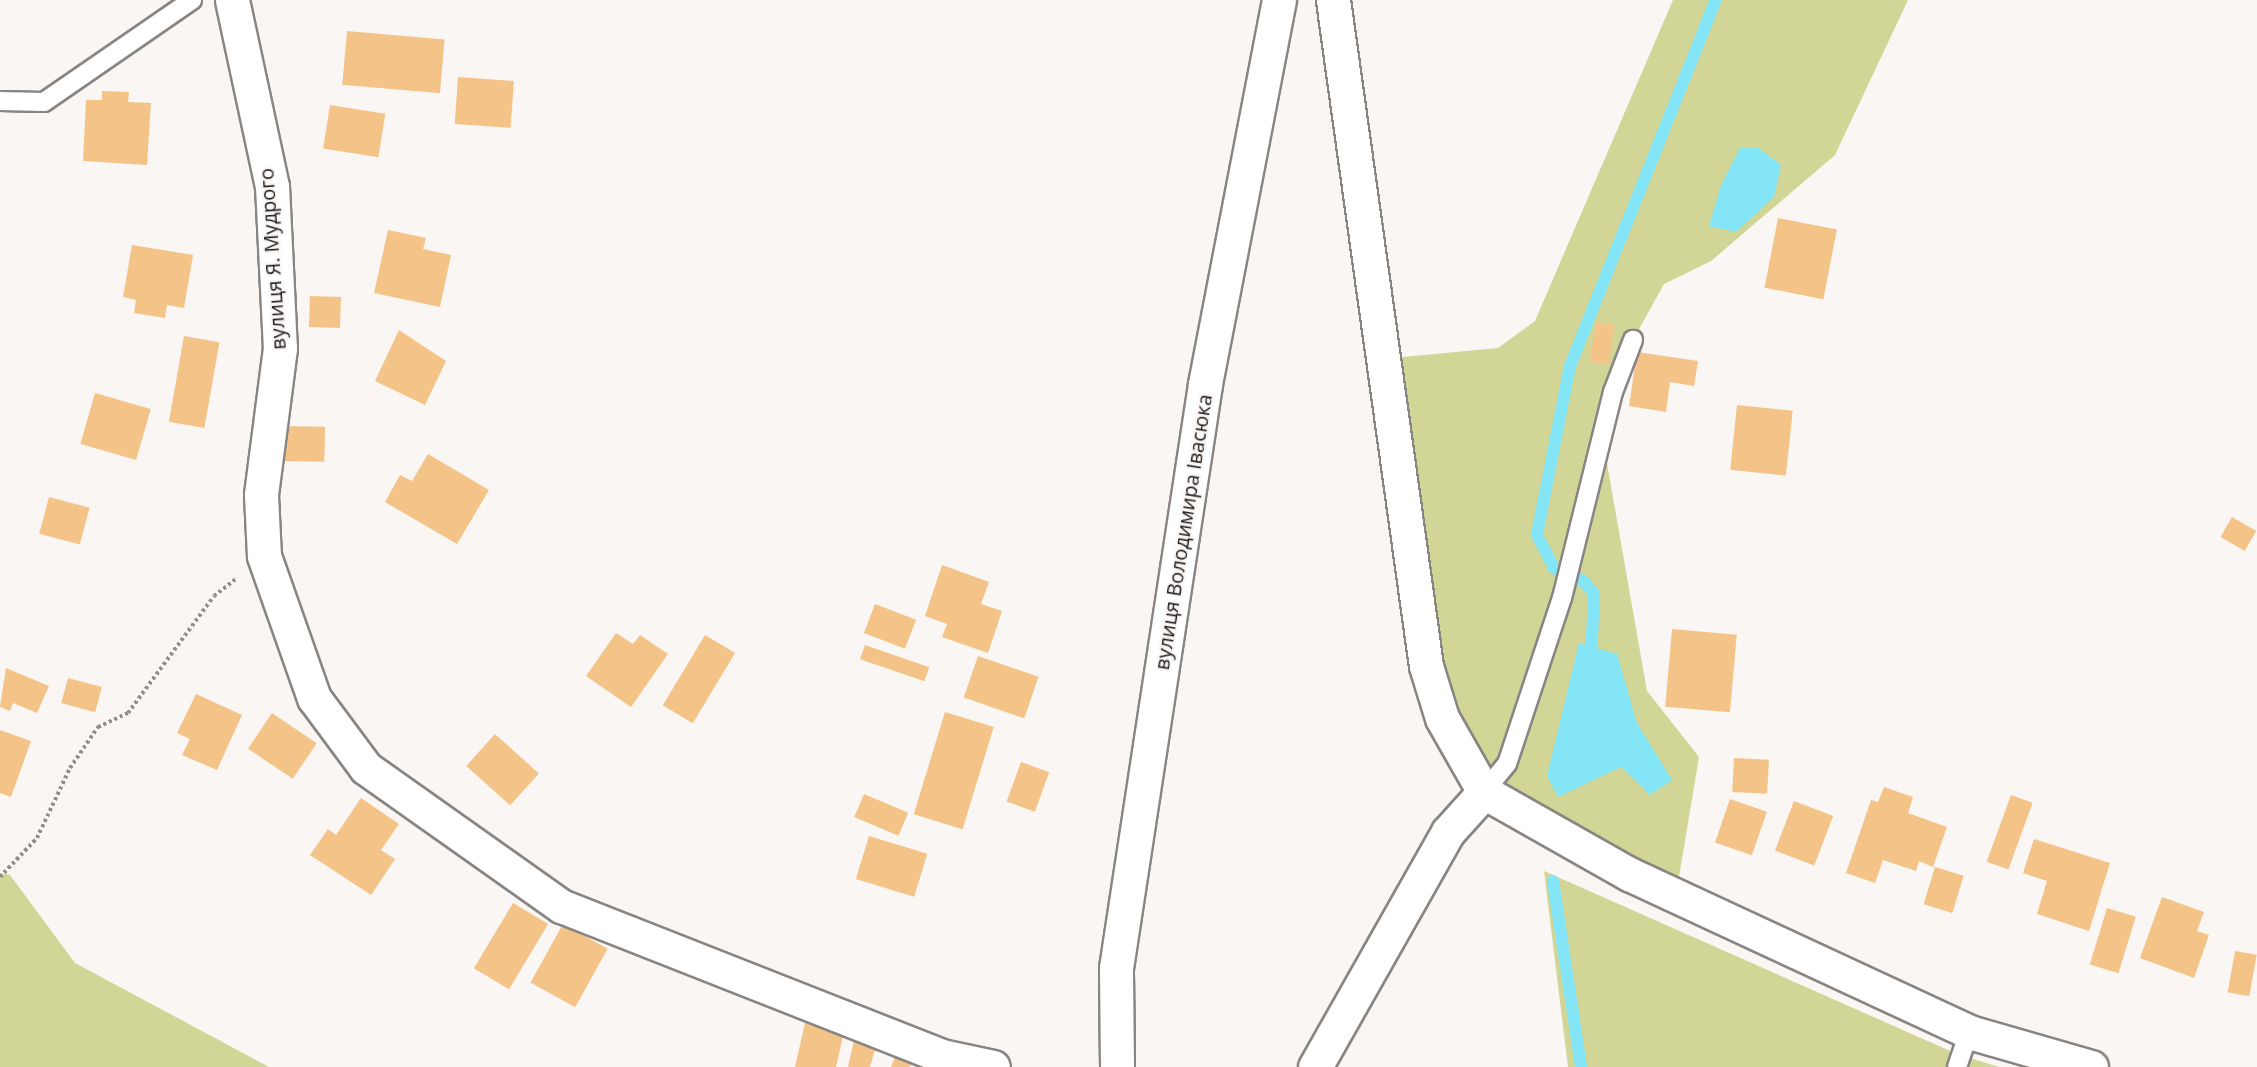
<!DOCTYPE html>
<meta charset="utf-8">
<style>
body{margin:0}
#map{position:relative;width:2257px;height:1067px;overflow:hidden;background:#f9f6f4;font-family:"Open Sans",sans-serif}
div>[style]{position:absolute}
.green>*{inset:0;background:#d1d596}
.water>*{inset:0;background:#83e5f5}
.stream>*{height:12px;margin:-6px;padding:0 6px;transform-origin:6px;border-radius:6px;background:#83e5f5}
.building>*{inset:0;background:#f4c387;transform-origin:0 0}
.path>*{height:4px;margin-top:-2px;transform-origin:0;background:repeating-linear-gradient(90deg,#908e8d 0 3px,transparent 0 6px)}
.roads{filter:drop-shadow(2px 0 #888583) drop-shadow(-2px 0 #888583) drop-shadow(0 2px #888583) drop-shadow(0 -2px #888583)}
.lane>*{height:18px;margin:-9px;padding:0 9px;transform-origin:9px;border-radius:9px;background:#fff}
.street>*{height:33px;margin:-16.5px;padding:0 16.5px;transform-origin:16.5px;border-radius:16.5px;background:#fff}
span{translate:-50% -50%;white-space:nowrap;text-align:center;line-height:1.15;-webkit-text-stroke:4.5px #f9f6f4;paint-order:stroke}
.street-label{font-size:20px;color:#1d1b1b}
</style>
<div id="map">
<div class="green">
<div style="clip-path:polygon(1673px 0,1908px 0,1835px 155px,1711px 261px,1664px 284px,1633px 340px,1602px 435px,1647px 691px,1699px 757px,1676px 895px,1484px 792px,1442px 718px,1382px 359px,1498px 348px,1535px 321px)"></div>
<div style="clip-path:polygon(1544px 871px,1957px 1054px,1999px 1067px,1568px 1067px)"></div>
<div style="clip-path:polygon(0 873px,10px 875px,75px 963px,269px 1067px,0 1067px)"></div>
</div>
<div class="water">
<div style="clip-path:polygon(1740px 148px,1758px 148px,1781px 165px,1774px 197px,1736px 232px,1709px 226px,1721px 185px)"></div>
<div style="clip-path:polygon(1579px 643px,1617px 654px,1637px 723px,1672px 780px,1650px 795px,1621px 767px,1558px 797px,1547px 776px)"></div>
</div>
<div class="stream">
<div style="left:1591px;top:660px;width:66px;rotate:-87.4deg"></div>
<div style="left:1594px;top:594px;width:17px;rotate:-130deg"></div>
<div style="left:1583px;top:581px;width:32px;rotate:-156deg"></div>
<div style="left:1554px;top:568px;width:38px;rotate:-117deg"></div>
<div style="left:1537px;top:534px;width:171px;rotate:-78.9deg"></div>
<div style="left:1570px;top:366px;width:394px;rotate:-68.3deg"></div>
<div style="left:1553px;top:881px;width:188px;rotate:81.4deg"></div>
</div>
<div class="building">
<div style="left:347px;top:31px;width:98px;height:54px;rotate:5deg"></div>
<div style="left:458px;top:77px;width:56px;height:47px;rotate:4deg"></div>
<div style="clip-path:polygon(102px 91px,129px 92px,128px 102px,151px 103px,147px 165px,83px 161px,86px 100px,102px 100px)"></div>
<div style="left:330px;top:105px;width:56px;height:44px;rotate:9deg"></div>
<div style="left:1778px;top:218px;width:60px;height:71px;rotate:11deg"></div>
<div style="clip-path:polygon(388px 230px,426px 238px,423px 249px,451px 255px,440px 307px,374px 293px)"></div>
<div style="clip-path:polygon(132px 245px,193px 255px,184px 308px,167px 305px,165px 318px,134px 313px,136px 300px,123px 297px)"></div>
<div style="left:310px;top:296px;width:31px;height:31px;rotate:2deg"></div>
<div style="left:1596px;top:322px;width:19px;height:40px;rotate:9deg"></div>
<div style="clip-path:polygon(399px 330px,446px 361px,425px 405px,375px 381px)"></div>
<div style="left:184px;top:336px;width:36px;height:87px;rotate:10deg"></div>
<div style="clip-path:polygon(1637px 352px,1698px 361px,1694px 386px,1670px 382px,1666px 412px,1629px 406px)"></div>
<div style="left:95px;top:393px;width:58px;height:53px;rotate:16deg"></div>
<div style="left:1737px;top:405px;width:56px;height:65px;rotate:6deg"></div>
<div style="left:278px;top:426px;width:47px;height:35px;rotate:1deg"></div>
<div style="clip-path:polygon(428px 454px,489px 490px,457px 544px,385px 502px,400px 475px,412px 481px)"></div>
<div style="left:49px;top:497px;width:42px;height:38px;rotate:15deg"></div>
<div style="left:2232px;top:517px;width:28px;height:23px;rotate:30deg"></div>
<div style="clip-path:polygon(942px 565px,989px 582px,981px 604px,1002px 611px,988px 653px,942px 637px,947px 624px,925px 616px)"></div>
<div style="left:875px;top:604px;width:44px;height:31px;rotate:21deg"></div>
<div style="left:1672px;top:629px;width:65px;height:78px;rotate:5deg"></div>
<div style="clip-path:polygon(616px 633px,633px 644px,640px 635px,668px 654px,631px 707px,586px 676px)"></div>
<div style="left:705px;top:635px;width:35px;height:82px;rotate:31deg"></div>
<div style="left:865px;top:645px;width:68px;height:15px;rotate:19deg"></div>
<div style="left:978px;top:656px;width:64px;height:44px;rotate:19deg"></div>
<div style="clip-path:polygon(6px 668px,49px 686px,37px 713px,13px 703px,10px 711px,0 707px)"></div>
<div style="left:68px;top:678px;width:35px;height:26px;rotate:15deg"></div>
<div style="clip-path:polygon(196px 694px,242px 715px,217px 770px,182px 755px,190px 739px,177px 733px)"></div>
<div style="left:945px;top:712px;width:51px;height:107px;rotate:17deg"></div>
<div style="left:272px;top:713px;width:54px;height:43px;rotate:34deg"></div>
<div style="clip-path:polygon(0 730px,31px 741px,11px 797px,0 793px)"></div>
<div style="left:495px;top:734px;width:59px;height:43px;rotate:42deg"></div>
<div style="left:1734px;top:758px;width:35px;height:34px;rotate:3deg"></div>
<div style="left:1021px;top:762px;width:30px;height:42px;rotate:20deg"></div>
<div style="clip-path:polygon(1884px 787px,1913px 797px,1908px 813px,1947px 827px,1933px 867px,1919px 861px,1916px 871px,1883px 860px,1875px 883px,1846px 873px,1871px 800px,1878px 802px)"></div>
<div style="left:864px;top:794px;width:48px;height:25px;rotate:23deg"></div>
<div style="left:2011px;top:795px;width:23px;height:71px;rotate:20deg"></div>
<div style="clip-path:polygon(361px 798px,399px 824px,381px 850px,395px 859px,371px 895px,310px 855px,328px 829px,336px 835px)"></div>
<div style="left:1730px;top:799px;width:39px;height:46px;rotate:19deg"></div>
<div style="left:1794px;top:801px;width:42px;height:53px;rotate:21deg"></div>
<div style="left:869px;top:836px;width:61px;height:45px;rotate:17deg"></div>
<div style="clip-path:polygon(2034px 839px,2110px 863px,2089px 931px,2037px 914px,2047px 881px,2023px 873px)"></div>
<div style="left:1935px;top:867px;width:30px;height:39px;rotate:17deg"></div>
<div style="clip-path:polygon(2162px 897px,2204px 912px,2197px 931px,2209px 935px,2194px 978px,2140px 958px)"></div>
<div style="left:513px;top:903px;width:41px;height:76px;rotate:31deg"></div>
<div style="left:2107px;top:908px;width:30px;height:59px;rotate:17deg"></div>
<div style="left:563px;top:924px;width:51px;height:67px;rotate:29deg"></div>
<div style="left:2235px;top:951px;width:22px;height:42px;rotate:10deg"></div>
<div style="clip-path:polygon(805px 1023px,844px 1032px,836px 1067px,795px 1067px)"></div>
<div style="clip-path:polygon(854px 1040px,876px 1046px,870px 1067px,848px 1067px)"></div>
<div style="clip-path:polygon(897px 1052px,913px 1057px,910px 1067px,891px 1067px)"></div>
</div>
<div class="path">
<div style="left:0;top:877px;width:54px;rotate:-46.5deg"></div>
<div style="left:37px;top:838px;width:77px;rotate:-64.8deg"></div>
<div style="left:70px;top:768px;width:50px;rotate:-55.7deg"></div>
<div style="left:98px;top:727px;width:33px;rotate:-25deg"></div>
<div style="left:128px;top:713px;width:145px;rotate:-53.7deg"></div>
<div style="left:214px;top:596px;width:28px;rotate:-38deg"></div>
</div>
<div class="roads">
<div class="lane">
<div style="left:0;top:101px;width:44px;rotate:1.3deg"></div>
<div style="left:44px;top:102px;width:180px;rotate:-34.6deg"></div>
<div style="left:1484px;top:792px;width:36px;rotate:-51deg"></div>
<div style="left:1507px;top:764px;width:175px;rotate:-71.7deg"></div>
<div style="left:1562px;top:598px;width:212px;rotate:-76.1deg"></div>
<div style="left:1613px;top:392px;width:56px;rotate:-69deg"></div>
<div style="left:1957px;top:1067px;width:37px;rotate:-71deg"></div>
</div>
<div class="street">
<div style="left:232px;top:0;width:190px;rotate:77.9deg"></div>
<div style="left:272px;top:186px;width:162px;rotate:87.2deg"></div>
<div style="left:280px;top:348px;width:148px;rotate:97.4deg"></div>
<div style="left:261px;top:495px;width:61px;rotate:87.2deg"></div>
<div style="left:264px;top:556px;width:151px;rotate:70.6deg"></div>
<div style="left:314px;top:698px;width:87px;rotate:53.4deg"></div>
<div style="left:366px;top:768px;width:239px;rotate:35.3deg"></div>
<div style="left:561px;top:906px;width:409px;rotate:21.5deg"></div>
<div style="left:941px;top:1056px;width:53px;rotate:11.9deg"></div>
<div style="left:1333px;top:0;width:672px;rotate:82.05deg"></div>
<div style="left:1426px;top:666px;width:54px;rotate:72.9deg"></div>
<div style="left:1442px;top:718px;width:85px;rotate:60.4deg"></div>
<div style="left:1484px;top:792px;width:167px;rotate:29.5deg"></div>
<div style="left:1629px;top:874px;width:375px;rotate:24.9deg"></div>
<div style="left:1969px;top:1032px;width:127px;rotate:16deg"></div>
<div style="left:1117px;top:1067px;width:99px;rotate:-90.6deg"></div>
<div style="left:1116px;top:968px;width:591px;rotate:-81.33deg"></div>
<div style="left:1205px;top:384px;width:391px;rotate:-79.1deg"></div>
<div style="left:1315px;top:1067px;width:270px;rotate:-60.5deg"></div>
<div style="left:1448px;top:832px;width:54px;rotate:-48deg"></div>
</div>
</div>
<div class="street-label">
<span style="left:272px;top:259px;rotate:-94deg">вулиця Я. Мудрого</span>
<span style="left:1183px;top:532px;rotate:-81deg">вулиця Володимира Івасюка</span>
</div>
</div>
